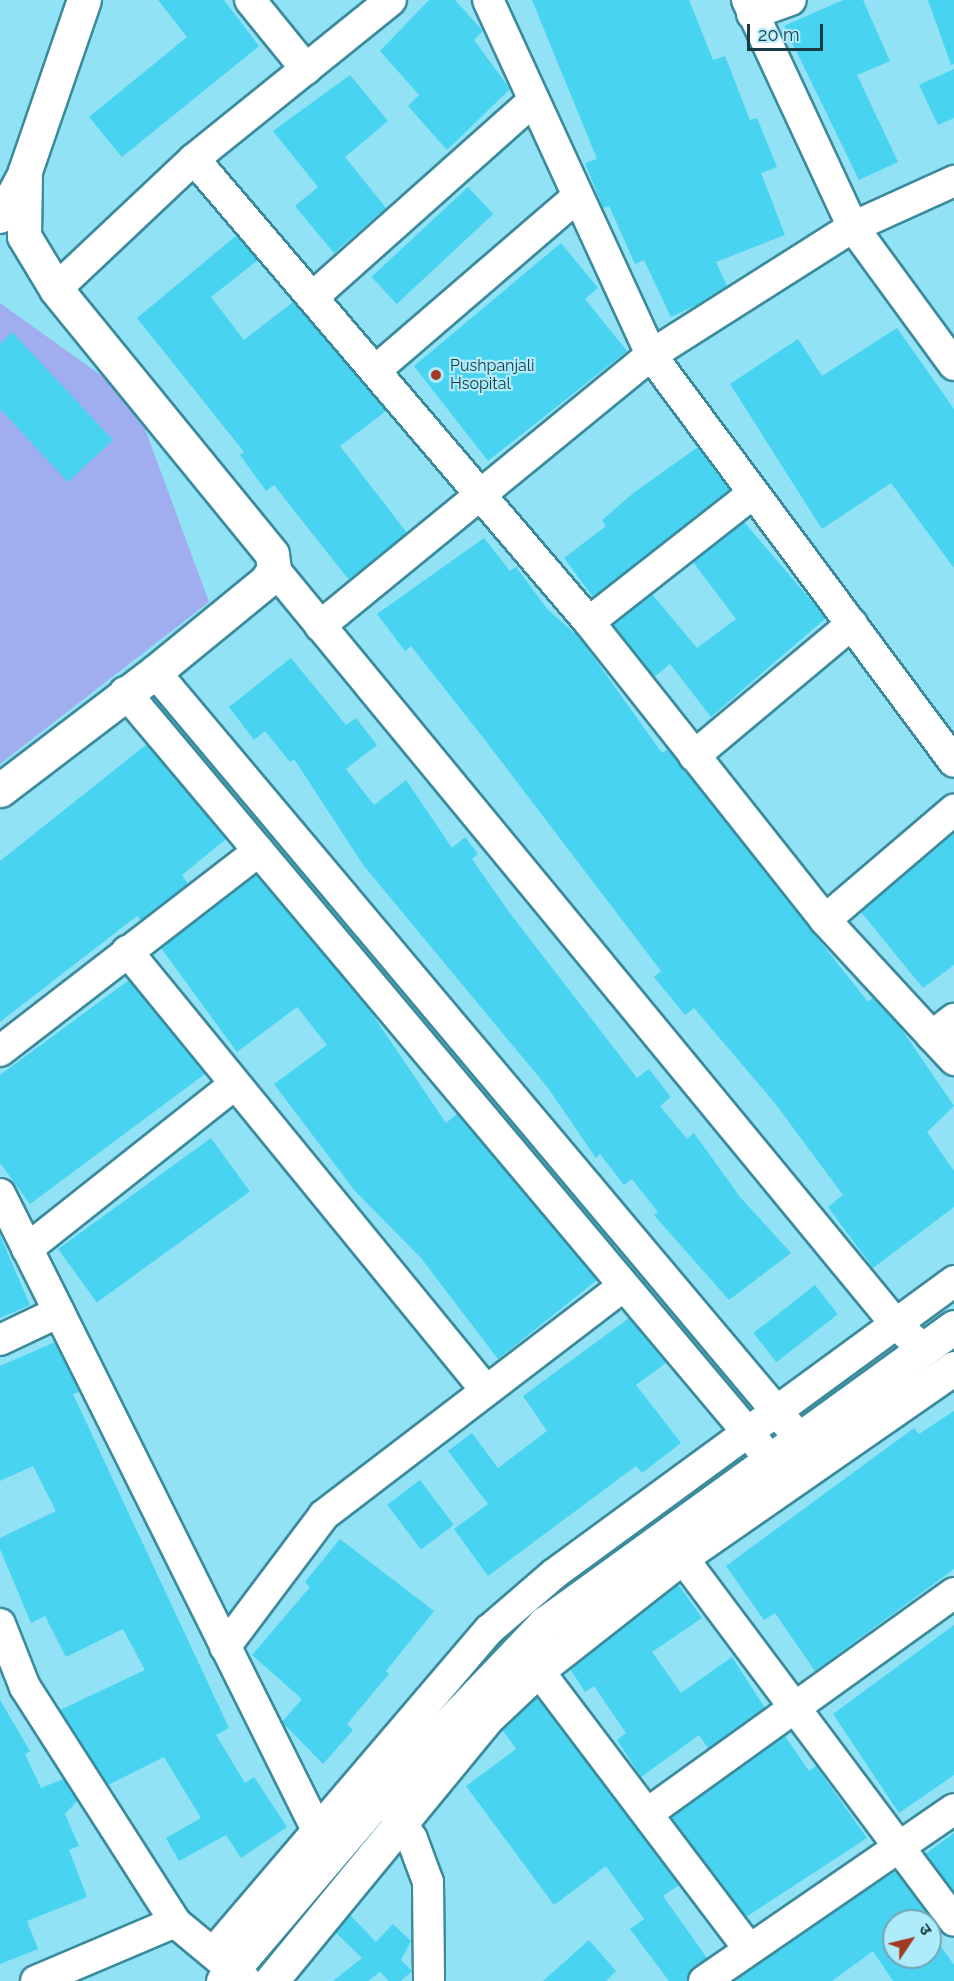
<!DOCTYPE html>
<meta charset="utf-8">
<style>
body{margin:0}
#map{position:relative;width:954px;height:1981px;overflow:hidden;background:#92e2f5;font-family:Raleway,"Noto Sans Devanagari",sans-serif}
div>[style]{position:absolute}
.green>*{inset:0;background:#a0aeef}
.building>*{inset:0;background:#48d3f0;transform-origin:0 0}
.roads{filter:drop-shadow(2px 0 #3b8b9d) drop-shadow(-2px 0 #3b8b9d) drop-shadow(0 2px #3b8b9d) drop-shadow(0 -2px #3b8b9d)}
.minor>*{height:30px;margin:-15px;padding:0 15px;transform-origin:15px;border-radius:15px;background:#fff}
.tertiary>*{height:33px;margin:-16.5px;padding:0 16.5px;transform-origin:16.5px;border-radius:16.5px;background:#fff}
.dots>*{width:16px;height:16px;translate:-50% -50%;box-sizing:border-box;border:3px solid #aeecfb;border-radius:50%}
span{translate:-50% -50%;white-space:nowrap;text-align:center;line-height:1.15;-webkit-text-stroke:4.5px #aeecfb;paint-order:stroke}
.poi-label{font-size:16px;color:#193a42}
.left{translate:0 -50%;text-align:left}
.north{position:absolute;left:882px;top:1909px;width:60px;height:60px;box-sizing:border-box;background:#aeecfb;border:2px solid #72a5b1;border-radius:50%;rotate:55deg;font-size:16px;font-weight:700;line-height:24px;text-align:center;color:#193a42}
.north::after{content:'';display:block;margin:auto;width:21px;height:27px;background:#a23920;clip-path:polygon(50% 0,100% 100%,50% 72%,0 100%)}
.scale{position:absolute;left:747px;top:24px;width:76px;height:27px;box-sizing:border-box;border:3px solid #193a42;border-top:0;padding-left:8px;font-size:18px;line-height:21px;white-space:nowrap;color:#193a42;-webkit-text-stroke:4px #aeecfb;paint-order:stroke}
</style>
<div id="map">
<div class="green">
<div style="clip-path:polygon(0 303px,134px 399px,209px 602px,0 764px)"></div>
</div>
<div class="building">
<div style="clip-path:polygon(158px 0,224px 0,259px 46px,122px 157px,89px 117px,187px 37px)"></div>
<div style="clip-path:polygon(429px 0,455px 0,483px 31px,474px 40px,510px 89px,447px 150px,408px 106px,419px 95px,380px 51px)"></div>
<div style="clip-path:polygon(532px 0,689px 0,713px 60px,725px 56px,750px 120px,757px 118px,777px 167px,761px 173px,785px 235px,716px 262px,727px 286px,701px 303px,671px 317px,644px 260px,635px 264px,609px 206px,603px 208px,585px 163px,597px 159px)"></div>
<div style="clip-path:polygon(843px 0,863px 0,890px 61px,857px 75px,898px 162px,859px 180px,784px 26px)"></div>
<div style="clip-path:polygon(928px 0,954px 0,954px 64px,951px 65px)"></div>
<div style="clip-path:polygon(954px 69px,954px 118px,938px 125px,919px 85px)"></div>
<div style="clip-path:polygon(350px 75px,388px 121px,345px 157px,386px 208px,334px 253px,295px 206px,318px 187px,273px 131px)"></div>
<div style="left:468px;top:187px;width:37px;height:132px;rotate:47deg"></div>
<div style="clip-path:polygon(237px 235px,258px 260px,211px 297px,244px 340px,293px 302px,386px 411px,340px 446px,407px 533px,349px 580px,274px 485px,266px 491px,240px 455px,244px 452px,137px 318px)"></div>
<div style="clip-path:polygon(561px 243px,598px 288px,585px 299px,627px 351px,488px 461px,414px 366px)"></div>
<div style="clip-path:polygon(897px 328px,954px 409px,954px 568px,891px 483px,822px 529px,730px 384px,798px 339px,822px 376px)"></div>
<div style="clip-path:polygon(12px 332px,113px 440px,68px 482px,0 409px,0 344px)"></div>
<div style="clip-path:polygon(698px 447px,729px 490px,593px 597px,564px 558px,606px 526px,602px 520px,636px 491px)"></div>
<div style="clip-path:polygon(744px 522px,826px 618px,711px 717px,670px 664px,654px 677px,613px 625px,652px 594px,697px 648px,736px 619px,693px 562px)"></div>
<div style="clip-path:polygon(484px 538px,510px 571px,516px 567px,548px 610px,580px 638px,662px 753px,668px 749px,868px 1002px,873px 998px,900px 1027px,954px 1106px,927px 1132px,954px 1171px,954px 1207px,873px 1268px,828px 1207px,843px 1195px,774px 1102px,694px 1008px,685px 1015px,654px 977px,661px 971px,485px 740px,411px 646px,405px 651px,377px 614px)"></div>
<div style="clip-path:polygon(291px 658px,346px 725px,356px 718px,377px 745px,346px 769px,374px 805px,406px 780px,452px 848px,465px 837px,478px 854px,472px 859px,509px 912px,637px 1078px,649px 1069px,671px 1097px,660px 1106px,687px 1139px,694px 1133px,740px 1197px,791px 1253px,729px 1300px,654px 1215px,658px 1212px,632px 1179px,624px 1185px,600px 1154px,596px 1158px,548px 1088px,364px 866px,294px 759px,290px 762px,265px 731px,254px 740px,229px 707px)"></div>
<div style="clip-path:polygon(147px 744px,226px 839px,182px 875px,188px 884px,141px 920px,137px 916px,0 1022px,0 861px)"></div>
<div style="clip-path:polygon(954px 833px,954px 965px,923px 988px,861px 912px)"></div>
<div style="clip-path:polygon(256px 875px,366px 1005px,446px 1123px,457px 1114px,597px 1280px,498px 1359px,421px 1258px,355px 1191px,274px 1084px,327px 1045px,297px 1007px,237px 1052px,161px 948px)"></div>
<div style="clip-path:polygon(129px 980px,205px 1074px,30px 1204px,0 1163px,0 1075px)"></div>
<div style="left:211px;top:1138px;width:66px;height:189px;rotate:54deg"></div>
<div style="clip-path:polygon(0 1235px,30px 1305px,0 1318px)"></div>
<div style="left:815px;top:1285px;width:37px;height:78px;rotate:52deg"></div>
<div style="clip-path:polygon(629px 1318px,666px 1363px,636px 1385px,681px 1443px,642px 1473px,636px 1466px,488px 1576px,454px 1529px,488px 1504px,448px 1451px,472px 1433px,498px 1468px,547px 1431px,523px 1396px)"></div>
<div style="clip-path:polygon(55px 1342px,79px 1392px,73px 1394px,229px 1728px,216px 1735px,245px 1783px,254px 1777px,287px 1827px,241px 1858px,226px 1835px,179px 1861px,166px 1838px,201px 1818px,164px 1757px,108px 1785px,60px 1710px,145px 1670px,123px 1629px,66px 1657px,45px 1616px,31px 1623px,0 1549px,0 1538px,56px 1511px,33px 1466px,0 1481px,0 1366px)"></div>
<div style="clip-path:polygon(954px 1411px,954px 1569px,815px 1671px,775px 1613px,764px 1620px,726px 1566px,914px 1428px,919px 1434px)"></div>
<div style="left:420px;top:1480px;width:56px;height:41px;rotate:53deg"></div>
<div style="clip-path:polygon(340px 1539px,434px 1611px,386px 1671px,389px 1674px,347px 1724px,353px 1730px,323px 1764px,282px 1722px,302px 1699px,252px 1655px,310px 1587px,305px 1582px)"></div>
<div style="clip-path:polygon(678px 1584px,702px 1618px,652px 1652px,681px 1693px,732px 1657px,765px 1708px,708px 1748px,699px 1735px,641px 1777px,617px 1740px,626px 1733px,594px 1686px,585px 1692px,570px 1669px)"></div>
<div style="clip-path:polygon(954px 1625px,954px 1775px,899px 1813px,833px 1714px)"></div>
<div style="clip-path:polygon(537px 1697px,679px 1885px,663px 1896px,707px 1958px,687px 1981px,669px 1981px,630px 1929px,644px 1919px,606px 1866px,554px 1905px,466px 1786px,516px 1749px,502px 1729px)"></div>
<div style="clip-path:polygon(0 1700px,30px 1751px,25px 1754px,41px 1788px,63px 1779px,77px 1801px,65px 1814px,79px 1846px,69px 1850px,87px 1897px,27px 1921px,38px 1949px,0 1964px)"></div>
<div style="clip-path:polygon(785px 1736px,809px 1771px,816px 1766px,867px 1838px,746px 1917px,671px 1818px)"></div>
<div style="clip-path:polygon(954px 1833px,954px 1892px,925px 1854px)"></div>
<div style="clip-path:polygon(895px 1871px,929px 1916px,894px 1921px,894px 1957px,930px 1957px,930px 1931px,954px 1965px,954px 1981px,893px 1981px,873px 1951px,832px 1981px,734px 1981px)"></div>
<div style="clip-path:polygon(350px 1915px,376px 1942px,393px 1924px,411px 1941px,401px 1960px,412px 1971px,401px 1981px,389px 1981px,380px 1972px,368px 1981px,333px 1981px,362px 1958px,335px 1932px)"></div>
<div style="clip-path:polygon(589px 1940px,616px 1971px,606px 1981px,543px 1981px)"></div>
</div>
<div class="roads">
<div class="minor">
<div style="left:250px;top:0;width:89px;rotate:50.9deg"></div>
<div style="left:488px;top:0;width:391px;rotate:65.3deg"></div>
<div style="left:651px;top:355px;width:507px;rotate:53.33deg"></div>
<div style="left:747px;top:0;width:251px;rotate:65deg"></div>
<div style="left:853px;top:227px;width:171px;rotate:53.8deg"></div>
<div style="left:752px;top:14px;width:41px;rotate:-19.7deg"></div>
<div style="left:194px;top:159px;width:609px;rotate:49.53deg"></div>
<div style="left:589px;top:622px;width:380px;rotate:51.6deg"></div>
<div style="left:825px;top:920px;width:158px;rotate:47.3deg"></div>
<div style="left:932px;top:1036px;width:28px;rotate:-38deg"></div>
<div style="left:0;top:218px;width:53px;rotate:-62deg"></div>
<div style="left:56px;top:289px;width:190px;rotate:-43.3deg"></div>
<div style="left:194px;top:159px;width:253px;rotate:-38.9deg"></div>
<div style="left:314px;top:296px;width:293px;rotate:-41.7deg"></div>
<div style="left:376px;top:370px;width:265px;rotate:-40.7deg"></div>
<div style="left:274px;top:569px;width:975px;rotate:50.53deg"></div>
<div style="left:894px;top:1322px;width:40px;rotate:43deg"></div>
<div style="left:589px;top:622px;width:207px;rotate:-38.1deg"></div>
<div style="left:320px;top:626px;width:428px;rotate:-39.3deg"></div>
<div style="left:651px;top:355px;width:239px;rotate:-32.4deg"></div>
<div style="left:853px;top:227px;width:111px;rotate:-24.5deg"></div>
<div style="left:155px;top:672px;width:1026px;rotate:49.94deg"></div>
<div style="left:125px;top:692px;width:1026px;rotate:49.94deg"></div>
<div style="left:694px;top:756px;width:206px;rotate:-39.9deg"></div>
<div style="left:825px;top:920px;width:170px;rotate:-40.5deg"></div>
<div style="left:127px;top:951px;width:564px;rotate:50.75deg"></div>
<div style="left:932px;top:1036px;width:33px;rotate:47deg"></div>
<div style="left:0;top:1051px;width:327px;rotate:-37.7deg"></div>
<div style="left:0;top:1194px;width:132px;rotate:63.4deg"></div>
<div style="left:27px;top:1249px;width:264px;rotate:-38.4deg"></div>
<div style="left:0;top:1340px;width:65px;rotate:-25.4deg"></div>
<div style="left:59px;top:1312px;width:594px;rotate:63.52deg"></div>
<div style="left:682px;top:1557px;width:454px;rotate:53.2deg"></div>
<div style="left:0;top:1624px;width:68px;rotate:68.4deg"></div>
<div style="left:25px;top:1687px;width:279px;rotate:57.4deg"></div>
<div style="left:175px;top:1922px;width:92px;rotate:39.7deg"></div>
<div style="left:225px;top:1647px;width:165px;rotate:-53.1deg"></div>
<div style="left:324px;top:1515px;width:377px;rotate:-37.4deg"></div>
<div style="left:538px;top:1670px;width:350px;rotate:52.9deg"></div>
<div style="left:389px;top:1804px;width:42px;rotate:56.7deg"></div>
<div style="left:412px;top:1839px;width:46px;rotate:69.6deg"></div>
<div style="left:428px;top:1882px;width:99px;rotate:89.4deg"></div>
<div style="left:648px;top:1813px;width:377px;rotate:-35.7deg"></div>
<div style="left:213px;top:1953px;width:425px;rotate:-49.5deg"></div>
<div style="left:489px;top:1630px;width:86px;rotate:-40.7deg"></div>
<div style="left:554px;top:1574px;width:496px;rotate:-36.2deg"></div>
<div style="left:36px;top:1981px;width:151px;rotate:-23deg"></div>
<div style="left:704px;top:1981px;width:303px;rotate:-34.5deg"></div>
</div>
<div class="tertiary">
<div style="left:0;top:790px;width:195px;rotate:-37.3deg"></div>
<div style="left:155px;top:672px;width:144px;rotate:-39.3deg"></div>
<div style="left:266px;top:581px;width:14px;rotate:-56deg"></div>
<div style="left:274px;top:569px;width:15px;rotate:-98deg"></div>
<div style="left:272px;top:554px;width:342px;rotate:-129.2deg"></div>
<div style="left:56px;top:289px;width:62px;rotate:-121.1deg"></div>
<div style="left:24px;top:236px;width:65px;rotate:-89.1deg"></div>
<div style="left:25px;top:171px;width:181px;rotate:-71deg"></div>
<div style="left:223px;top:1981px;width:245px;rotate:-49.6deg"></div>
<div style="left:382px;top:1794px;width:236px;rotate:-46.4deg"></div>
<div style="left:545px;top:1623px;width:505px;rotate:-35.89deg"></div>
<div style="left:271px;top:1981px;width:340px;rotate:-50.6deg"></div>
<div style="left:487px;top:1718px;width:70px;rotate:-43.3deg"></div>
<div style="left:538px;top:1670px;width:183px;rotate:-38.1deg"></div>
<div style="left:682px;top:1557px;width:331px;rotate:-34.8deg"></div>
</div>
</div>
<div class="dots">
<div style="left:436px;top:375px;background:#a23920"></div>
</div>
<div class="poi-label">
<span class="left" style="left:450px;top:375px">Pushpanjali<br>Hsopital</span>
</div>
<div class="north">उ</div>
<div class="scale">20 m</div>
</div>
